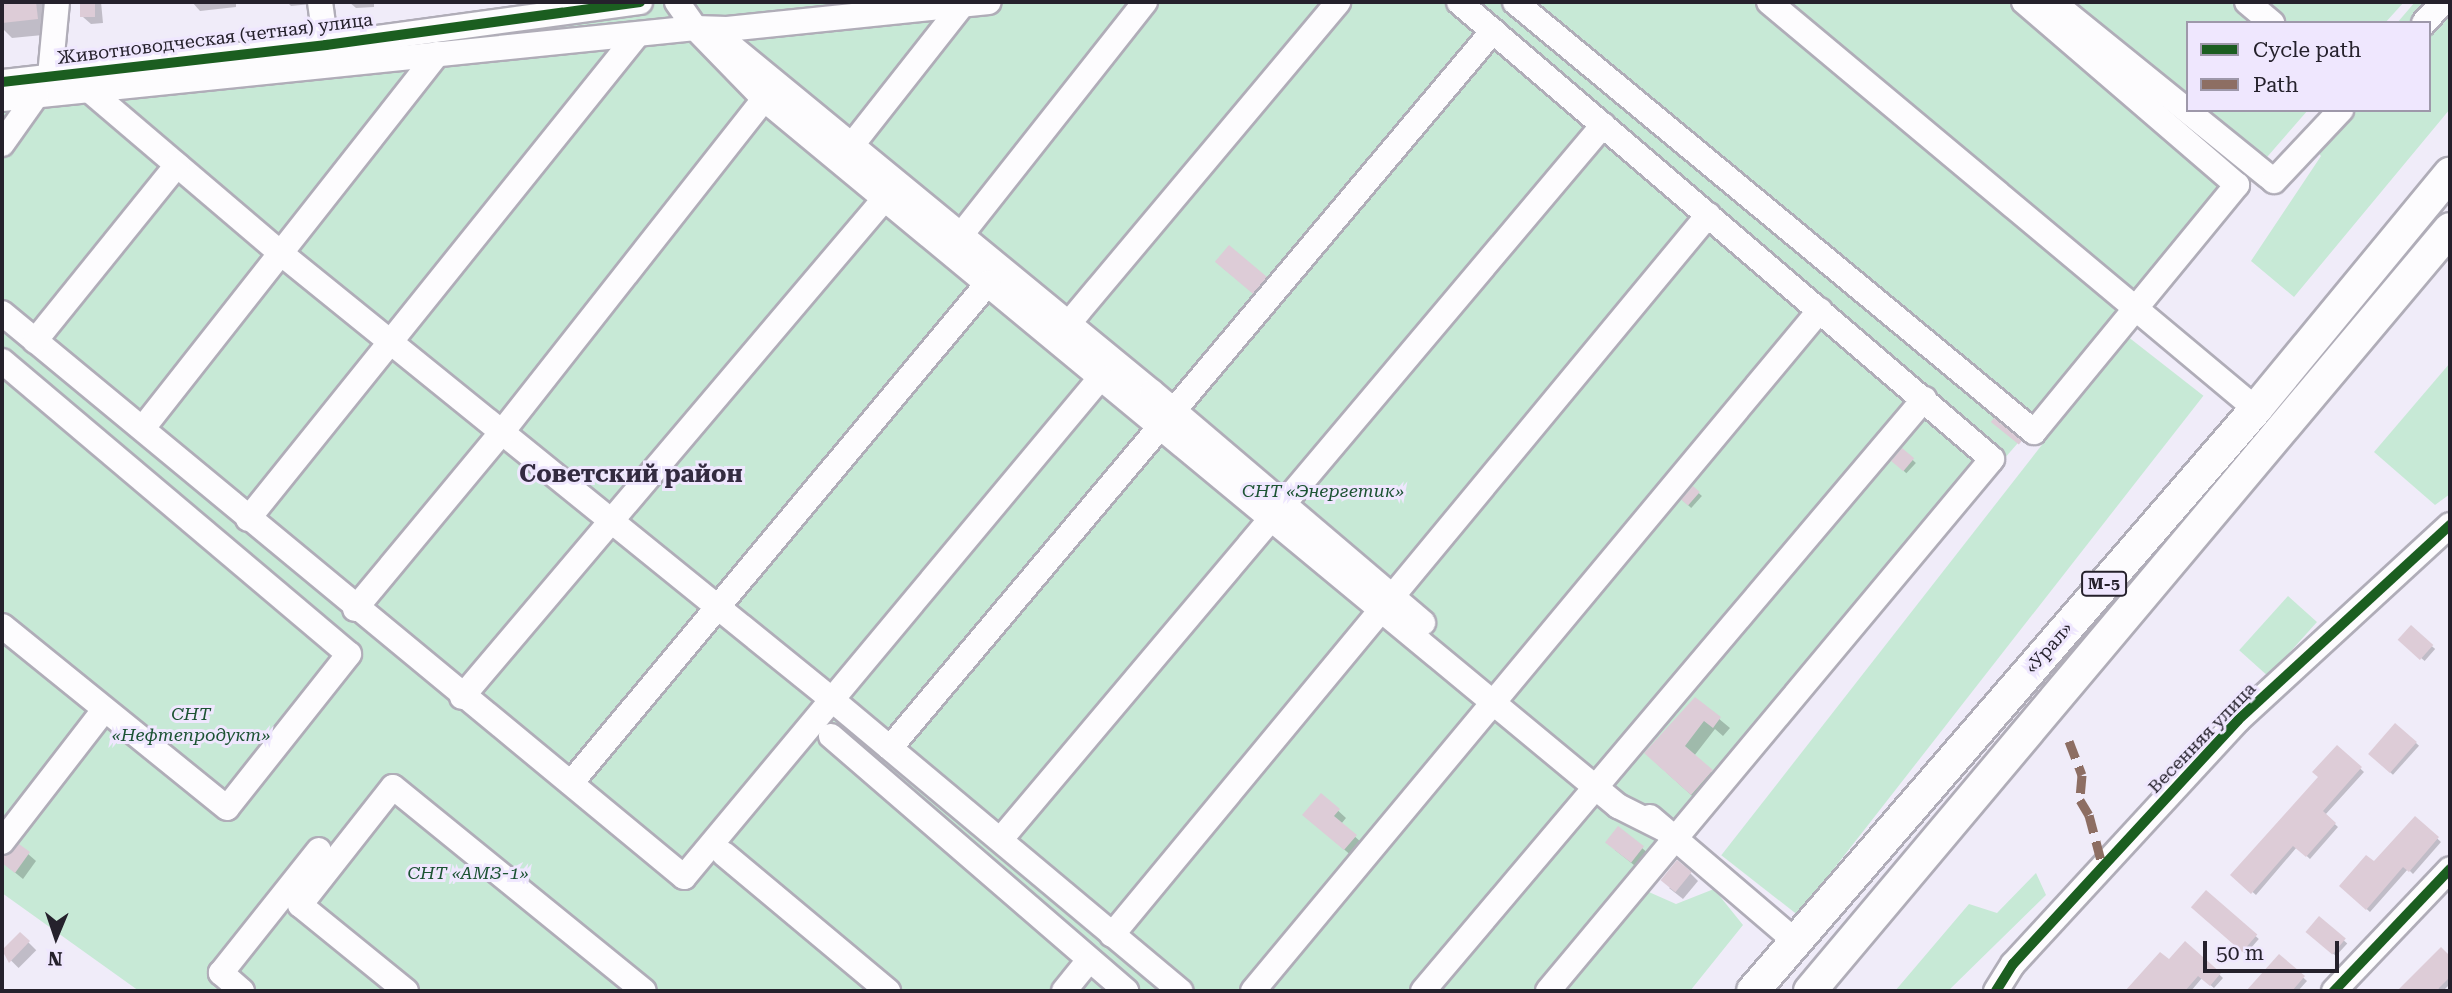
<!DOCTYPE html>
<meta charset="utf-8">
<style>
body{margin:0}
#map{position:relative;width:2452px;height:993px;overflow:hidden;background:#f0ecf9;font-family:"Roboto Serif",serif}
div>[style]{position:absolute}
.green>*{inset:0;background:#c7e9d6;transform-origin:0 0}
.shadow>*{inset:0;background:#0003;transform-origin:0 0}
.building>*{inset:0;background:#ddccd7;transform-origin:0 0}
.roads{filter:drop-shadow(2px 0 #b0adb8) drop-shadow(-2px 0 #b0adb8) drop-shadow(0 2px #b0adb8) drop-shadow(0 -2px #b0adb8)}
.minor>*{height:24px;margin:-12px;padding:0 12px;transform-origin:12px;border-radius:12px;background:#fdfcfe}
.major>*{height:32px;margin:-16px;padding:0 16px;transform-origin:16px;border-radius:16px;background:#fdfcfe}
.quiet>*{height:9px;margin-top:-4.5px;transform-origin:0;background:repeating-linear-gradient(90deg,#8d6e63 0 18px,transparent 0 27px)}
.cycleway>*{height:10px;margin:-5px;padding:0 5px;transform-origin:5px;border-radius:5px;background:#1b5e20}
span{translate:-50% -50%;white-space:nowrap;text-align:center;line-height:1.15;-webkit-text-stroke:6px #efe7fe;paint-order:stroke}
.shield-label span{padding:2px 5px;background:#efe7fe;border:2px solid;border-radius:5px;-webkit-text-stroke-width:0}
.shield-label{font-size:16px;color:#25212c;font-weight:700}
.street-label{font-size:18px;color:#25212c}
.park-label{font-size:18px;color:#1c5333;font-style:italic}
.district-label{font-size:24px;color:#332b40;font-weight:700}
.frame{position:absolute;inset:0;border:4px solid #25212c;pointer-events:none}
.legend{position:absolute;left:2186px;top:21px;width:245px;height:91px;box-sizing:border-box;background:#efe7fe;border:2px solid #9e98aa;margin:0;padding:9px 12px;list-style:none;font-size:21px;color:#25212c}
.legend li{display:flex;align-items:center;gap:14px;height:35px}
.legend b{width:35px;border:2px solid #9e98aa}
.north{position:absolute;left:21px;top:902px;width:70px;height:70px;-webkit-text-stroke:5px #efe7fe;paint-order:stroke;rotate:182deg;font-size:19px;font-weight:700;line-height:28px;text-align:center;color:#25212c}
.north::after{content:'';display:block;margin:auto;width:24px;height:32px;background:#25212c;clip-path:polygon(50% 0,100% 100%,50% 72%,0 100%)}
.scale{position:absolute;left:2203px;top:941px;width:136px;height:32px;box-sizing:border-box;border:4px solid #25212c;border-top:0;padding-left:9px;font-size:21px;line-height:24px;white-space:nowrap;color:#25212c;-webkit-text-stroke:5px #efe7fe;paint-order:stroke}
</style>
<div id="map">
<div class="green">
<div style="clip-path:polygon(634px 2px,2404px 2px,2385px 23px,2188px 23px,2188px 110px,2308px 110px,1633px 885px,1676px 904px,1714px 889px,1743px 925px,1690px 991px,227px 991px,221px 986px,216px 991px,139px 991px,2px 893px,2px 78px)"></div>
<div style="clip-path:polygon(2415px 2px,2450px 2px,2450px 109px,2294px 297px,2251px 261px,2321px 156px,2303px 136px,2325px 110px,2429px 110px,2429px 23px,2397px 23px)"></div>
<div style="left:2127px;top:336px;width:97px;height:659px;rotate:38deg"></div>
<div style="clip-path:polygon(2450px 363px,2450px 494px,2435px 505px,2374px 452px)"></div>
<div style="left:2288px;top:596px;width:39px;height:73px;rotate:42deg"></div>
<div style="clip-path:polygon(2036px 873px,2046px 895px,1948px 991px,1895px 991px,1969px 904px,1997px 913px)"></div>
</div>
<div class="shadow">
<div style="clip-path:polygon(2px 2px,50px 2px,53px 34px,12px 38px,2px 28px)"></div>
<div style="clip-path:polygon(82px 2px,101px 2px,103px 23px,91px 24px,83px 17px)"></div>
<div style="clip-path:polygon(236px 2px,236px 7px,200px 11px,192px 2px)"></div>
<div style="clip-path:polygon(287px 2px,311px 2px,311px 4px,291px 6px)"></div>
<div style="clip-path:polygon(349px 2px,374px 2px,374px 7px,356px 8px)"></div>
<div style="clip-path:polygon(1223px 268px,1266px 278px,1272px 284px,1260px 298px)"></div>
<div style="left:1902px;top:450px;width:19px;height:14px;rotate:43deg"></div>
<div style="left:1693px;top:488px;width:12px;height:16px;rotate:42deg"></div>
<div style="left:2411px;top:628px;width:32px;height:16px;rotate:41deg"></div>
<div style="clip-path:polygon(1695px 699px,1730px 728px,1723px 736px,1715px 729px,1694px 756px,1721px 781px,1701px 804px,1656px 763px)"></div>
<div style="left:2396px;top:725px;width:31px;height:39px;rotate:42deg"></div>
<div style="clip-path:polygon(2337px 747px,2364px 772px,2325px 815px,2338px 827px,2310px 859px,2297px 847px,2256px 895px,2233px 875px,2321px 777px)"></div>
<div style="clip-path:polygon(1321px 795px,1346px 818px,1341px 824px,1363px 844px,1353px 857px,1312px 822px)"></div>
<div style="clip-path:polygon(2415px 818px,2441px 842px,2413px 874px,2408px 869px,2370px 912px,2341px 886px,2374px 864px)"></div>
<div style="clip-path:polygon(19px 846px,36px 861px,23px 879px,2px 862px)"></div>
<div style="clip-path:polygon(1642px 848px,1650px 855px,1639px 869px,1615px 850px)"></div>
<div style="clip-path:polygon(1690px 873px,1698px 881px,1683px 899px,1669px 888px)"></div>
<div style="left:2206px;top:893px;width:70px;height:20px;rotate:41deg"></div>
<div style="left:2319px;top:918px;width:38px;height:17px;rotate:42deg"></div>
<div style="left:20px;top:934px;width:23px;height:25px;rotate:45deg"></div>
<div style="clip-path:polygon(2185px 943px,2223px 978px,2214px 988px,2202px 978px,2191px 991px,2128px 991px,2160px 954px,2169px 962px)"></div>
<div style="clip-path:polygon(2441px 949px,2450px 958px,2450px 984px,2443px 991px,2435px 987px,2431px 991px,2400px 991px)"></div>
<div style="clip-path:polygon(2279px 956px,2307px 981px,2298px 991px,2250px 991px)"></div>
</div>
<div class="building">
<div style="clip-path:polygon(2px 2px,36px 2px,38px 19px,2px 23px)"></div>
<div style="left:80px;top:2px;width:15px;height:15px"></div>
<div style="left:1229px;top:245px;width:50px;height:22px;rotate:40deg"></div>
<div style="left:1994px;top:418px;width:36px;height:5px;rotate:39deg"></div>
<div style="left:1902px;top:448px;width:16px;height:17px;rotate:40deg"></div>
<div style="left:1693px;top:486px;width:9px;height:18px;rotate:41deg"></div>
<div style="left:2411px;top:625px;width:30px;height:20px;rotate:42deg"></div>
<div style="clip-path:polygon(1695px 697px,1721px 717px,1713px 728px,1704px 721px,1685px 746px,1713px 770px,1691px 795px,1644px 753px)"></div>
<div style="left:2395px;top:723px;width:29px;height:41px;rotate:41deg"></div>
<div style="clip-path:polygon(2337px 745px,2362px 767px,2323px 811px,2336px 823px,2306px 857px,2293px 846px,2251px 894px,2230px 875px,2318px 777px,2312px 772px)"></div>
<div style="clip-path:polygon(1321px 793px,1340px 809px,1334px 816px,1357px 835px,1344px 850px,1302px 815px)"></div>
<div style="clip-path:polygon(2415px 816px,2439px 837px,2409px 872px,2403px 867px,2366px 910px,2339px 886px,2366px 855px,2374px 861px)"></div>
<div style="left:1618px;top:826px;width:33px;height:21px;rotate:38deg"></div>
<div style="clip-path:polygon(19px 844px,30px 852px,15px 873px,2px 863px,2px 857px)"></div>
<div style="left:1677px;top:860px;width:19px;height:26px;rotate:39deg"></div>
<div style="left:2206px;top:890px;width:68px;height:23px;rotate:41deg"></div>
<div style="left:2319px;top:916px;width:35px;height:21px;rotate:40deg"></div>
<div style="clip-path:polygon(20px 932px,30px 941px,9px 963px,2px 950px)"></div>
<div style="clip-path:polygon(2185px 941px,2221px 973px,2210px 986px,2198px 976px,2185px 991px,2125px 991px,2160px 952px,2169px 959px)"></div>
<div style="clip-path:polygon(2441px 947px,2450px 956px,2450px 977px,2436px 991px,2397px 991px)"></div>
<div style="clip-path:polygon(2279px 954px,2305px 976px,2292px 991px,2246px 991px)"></div>
</div>
<div class="roads">
<div class="minor">
<div style="left:320px;top:2px;width:43px;rotate:82.1deg"></div>
<div style="left:677px;top:2px;width:32px;rotate:55deg"></div>
<div style="left:695px;top:28px;width:32px;rotate:2deg"></div>
<div style="left:727px;top:29px;width:17px;rotate:77deg"></div>
<div style="left:731px;top:46px;width:545px;rotate:39.42deg"></div>
<div style="left:1152px;top:392px;width:356px;rotate:40.4deg"></div>
<div style="left:1459px;top:2px;width:702px;rotate:40.61deg"></div>
<div style="left:1992px;top:459px;width:693px;rotate:129.85deg"></div>
<div style="left:1515px;top:2px;width:674px;rotate:39.64deg"></div>
<div style="left:2034px;top:432px;width:320px;rotate:-50.6deg"></div>
<div style="left:2237px;top:185px;width:281px;rotate:-139.3deg"></div>
<div style="left:1769px;top:2px;width:635px;rotate:39.89deg"></div>
<div style="left:2053px;top:2px;width:284px;rotate:39deg"></div>
<div style="left:2274px;top:181px;width:98px;rotate:-46.7deg"></div>
<div style="left:2247px;top:2px;width:33px;rotate:40deg"></div>
<div style="left:2424px;top:23px;width:28px;rotate:-48deg"></div>
<div style="left:727px;top:29px;width:263px;rotate:-5.9deg"></div>
<div style="left:50px;top:76px;width:74px;rotate:-84.6deg"></div>
<div style="left:2px;top:82px;width:326px;rotate:-6.5deg"></div>
<div style="left:326px;top:45px;width:317px;rotate:-7.8deg"></div>
<div style="left:89px;top:90px;width:255px;rotate:40.4deg"></div>
<div style="left:283px;top:255px;width:704px;rotate:39deg"></div>
<div style="left:830px;top:698px;width:457px;rotate:39.9deg"></div>
<div style="left:2px;top:99px;width:697px;rotate:-5.85deg"></div>
<div style="left:695px;top:28px;width:99px;rotate:45.8deg"></div>
<div style="left:764px;top:99px;width:1109px;rotate:39.62deg"></div>
<div style="left:1618px;top:806px;width:49px;rotate:26.6deg"></div>
<div style="left:2px;top:144px;width:59px;rotate:-54.7deg"></div>
<div style="left:852px;top:145px;width:179px;rotate:-51.8deg"></div>
<div style="left:961px;top:235px;width:297px;rotate:-51.7deg"></div>
<div style="left:2px;top:313px;width:885px;rotate:39.59deg"></div>
<div style="left:684px;top:877px;width:651px;rotate:-50.17deg"></div>
<div style="left:1069px;top:323px;width:419px;rotate:-50deg"></div>
<div style="left:35px;top:341px;width:226px;rotate:-51.1deg"></div>
<div style="left:2px;top:361px;width:454px;rotate:40.2deg"></div>
<div style="left:349px;top:654px;width:196px;rotate:128.4deg"></div>
<div style="left:227px;top:808px;width:289px;rotate:-141deg"></div>
<div style="left:143px;top:428px;width:476px;rotate:-51.8deg"></div>
<div style="left:248px;top:519px;width:622px;rotate:-51.2deg"></div>
<div style="left:355px;top:609px;width:230px;rotate:-50.3deg"></div>
<div style="left:502px;top:432px;width:424px;rotate:-51.8deg"></div>
<div style="left:462px;top:697px;width:654px;rotate:-49.71deg"></div>
<div style="left:831px;top:736px;width:390px;rotate:40.8deg"></div>
<div style="left:890px;top:748px;width:937px;rotate:-49.94deg"></div>
<div style="left:571px;top:783px;width:651px;rotate:-50.17deg"></div>
<div style="left:1650px;top:817px;width:191px;rotate:40.5deg"></div>
<div style="left:1001px;top:839px;width:934px;rotate:-49.86deg"></div>
<div style="left:2px;top:842px;width:167px;rotate:-52.3deg"></div>
<div style="left:724px;top:854px;width:214px;rotate:39.9deg"></div>
<div style="left:1112px;top:935px;width:935px;rotate:-50.38deg"></div>
<div style="left:242px;top:991px;width:28px;rotate:-139deg"></div>
<div style="left:221px;top:973px;width:157px;rotate:-51.5deg"></div>
<div style="left:406px;top:991px;width:136px;rotate:-140.9deg"></div>
<div style="left:300px;top:905px;width:150px;rotate:-51.8deg"></div>
<div style="left:393px;top:787px;width:323px;rotate:39.1deg"></div>
<div style="left:1064px;top:991px;width:38px;rotate:-51deg"></div>
<div style="left:1253px;top:991px;width:886px;rotate:-50.22deg"></div>
<div style="left:1423px;top:991px;width:776px;rotate:-49.76deg"></div>
<div style="left:1996px;top:991px;width:32px;rotate:-58deg"></div>
<div style="left:2013px;top:964px;width:332px;rotate:-47.3deg"></div>
<div style="left:2238px;top:720px;width:288px;rotate:-42.6deg"></div>
<div style="left:2334px;top:991px;width:168px;rotate:-46.4deg"></div>
</div>
<div class="major">
<div style="left:1753px;top:991px;width:769px;rotate:-49.16deg"></div>
<div style="left:2256px;top:409px;width:305px;rotate:-50.5deg"></div>
<div style="left:1810px;top:991px;width:995px;rotate:-49.97deg"></div>
</div>
</div>
<div class="quiet">
<div style="left:2069px;top:741px;width:36px;rotate:69deg"></div>
<div style="left:2082px;top:775px;width:25px;rotate:95deg"></div>
<div style="left:2080px;top:800px;width:17px;rotate:59deg"></div>
<div style="left:2089px;top:815px;width:55px;rotate:75.2deg"></div>
</div>
<div class="cycleway">
<div style="left:2px;top:82px;width:326px;rotate:-6.5deg"></div>
<div style="left:326px;top:45px;width:317px;rotate:-7.8deg"></div>
<div style="left:1996px;top:991px;width:32px;rotate:-58deg"></div>
<div style="left:2013px;top:964px;width:332px;rotate:-47.3deg"></div>
<div style="left:2238px;top:720px;width:288px;rotate:-42.6deg"></div>
<div style="left:2334px;top:991px;width:168px;rotate:-46.4deg"></div>
</div>
<div class="shield-label">
<span style="left:2104px;top:584px">М-5</span>
</div>
<div class="street-label">
<span style="left:215px;top:39px;rotate:-7deg">Животноводческая (четная) улица</span>
<span style="left:2049px;top:648px;rotate:-49deg">«Урал»</span>
<span style="left:2202px;top:738px;rotate:-46deg">Весенняя улица</span>
</div>
<div class="park-label">
<span style="left:1323px;top:491px">СНТ «Энергетик»</span>
<span style="left:191px;top:725px">СНТ<br>«Нефтепродукт»</span>
<span style="left:468px;top:873px">СНТ «АМЗ-1»</span>
</div>
<div class="district-label">
<span style="left:631px;top:475px">Советский район</span>
</div>
<div class="frame"></div>
<ul class="legend">
<li><b style="height:9px;background:#1b5e20"></b>Cycle path</li>
<li><b style="height:9px;background:#8d6e63"></b>Path</li>
</ul>
<div class="north">N</div>
<div class="scale">50 m</div>
</div>
